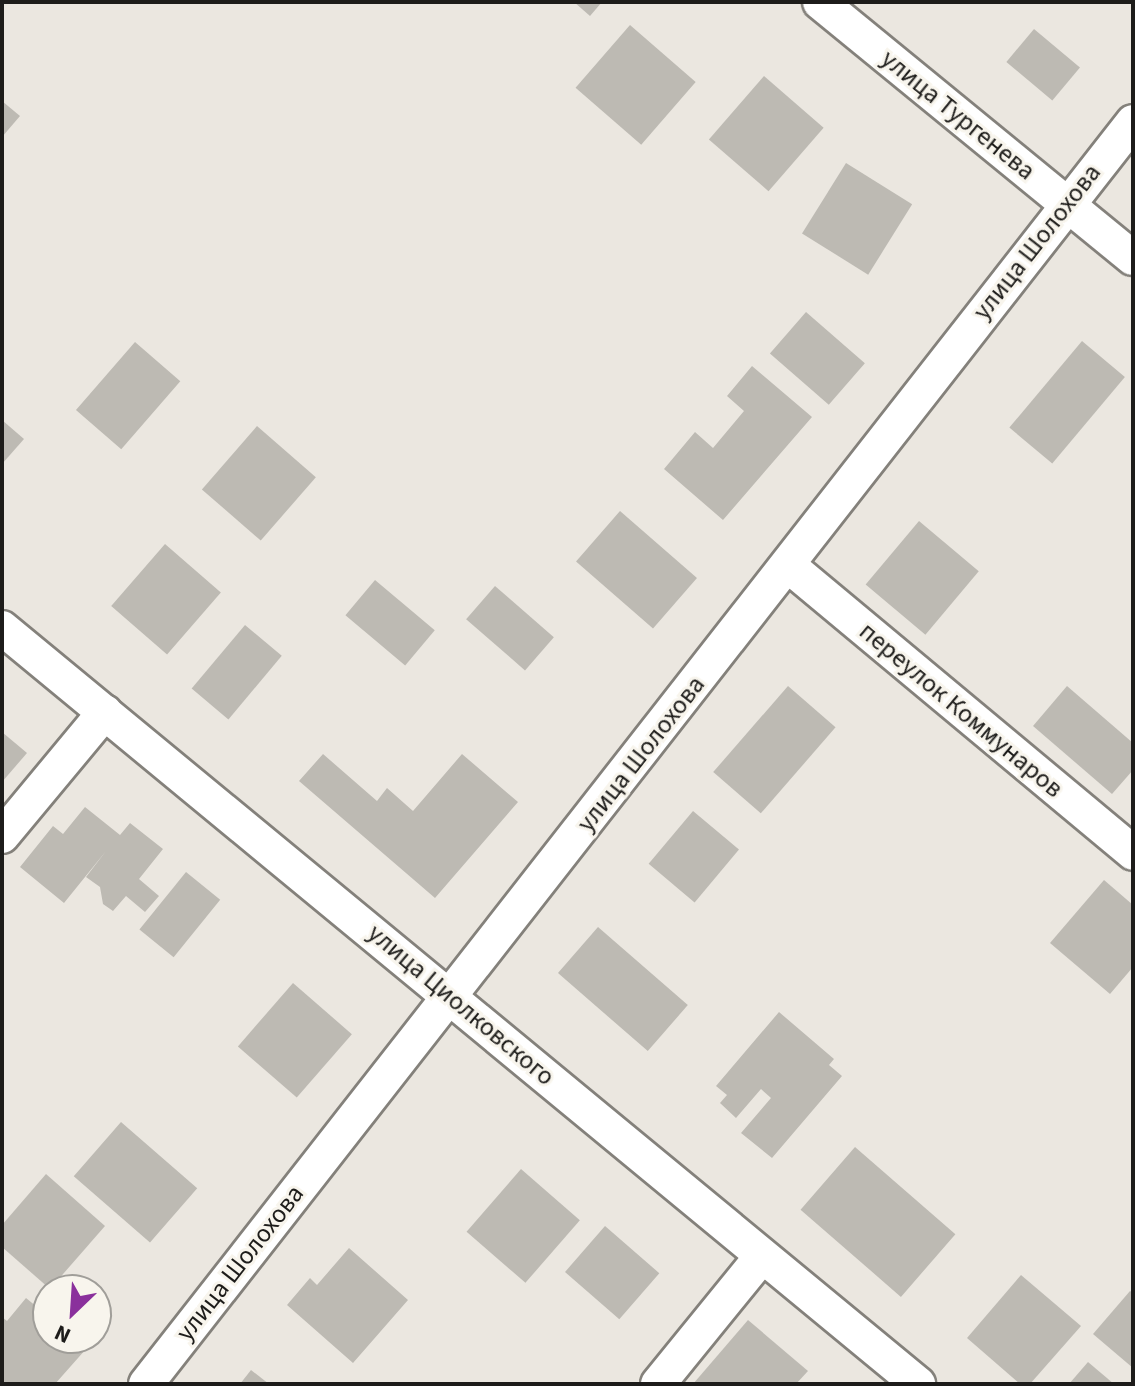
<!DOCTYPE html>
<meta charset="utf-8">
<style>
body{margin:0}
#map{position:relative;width:1135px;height:1386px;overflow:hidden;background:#ebe7e0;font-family:"Source Sans 3",sans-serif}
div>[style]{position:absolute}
.building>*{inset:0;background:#bdbab3;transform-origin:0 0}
.roads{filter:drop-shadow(2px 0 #84817b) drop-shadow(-2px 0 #84817b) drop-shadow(0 2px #84817b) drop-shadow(0 -2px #84817b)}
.street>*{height:34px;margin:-17px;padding:0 17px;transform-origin:17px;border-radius:17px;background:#fff}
span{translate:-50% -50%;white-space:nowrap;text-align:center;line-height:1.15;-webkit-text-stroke:6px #f8f5ed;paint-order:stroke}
.street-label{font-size:26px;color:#1d1c1a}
.frame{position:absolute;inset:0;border:4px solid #1d1c1a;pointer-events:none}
.north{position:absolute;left:32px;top:1274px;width:80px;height:80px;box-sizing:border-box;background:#f8f5ed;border:2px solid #a09e99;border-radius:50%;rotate:205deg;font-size:22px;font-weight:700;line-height:32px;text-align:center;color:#1d1c1a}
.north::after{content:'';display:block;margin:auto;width:28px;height:36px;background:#8a309c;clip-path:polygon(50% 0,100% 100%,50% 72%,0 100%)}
</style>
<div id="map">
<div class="building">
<div style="clip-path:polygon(574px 2px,602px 2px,590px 16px)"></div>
<div style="left:630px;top:25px;width:87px;height:83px;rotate:41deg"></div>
<div style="left:1034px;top:29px;width:60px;height:43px;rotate:40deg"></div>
<div style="left:764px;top:76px;width:79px;height:84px;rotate:41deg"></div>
<div style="clip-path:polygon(2px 101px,20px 116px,2px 137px)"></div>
<div style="left:846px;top:163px;width:78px;height:83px;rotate:32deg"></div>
<div style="left:806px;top:312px;width:78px;height:55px;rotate:41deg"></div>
<div style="left:1082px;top:341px;width:56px;height:113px;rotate:40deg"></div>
<div style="left:135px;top:342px;width:60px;height:90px;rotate:41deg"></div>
<div style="clip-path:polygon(752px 366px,812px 417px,723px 520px,664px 469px,695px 432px,713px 448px,744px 411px,727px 396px)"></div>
<div style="clip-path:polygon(2px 420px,24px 439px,2px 464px)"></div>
<div style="left:257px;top:426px;width:78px;height:84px;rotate:41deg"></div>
<div style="left:620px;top:511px;width:102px;height:67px;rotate:41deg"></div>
<div style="left:919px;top:521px;width:78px;height:83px;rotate:40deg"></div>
<div style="left:165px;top:544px;width:74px;height:82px;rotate:41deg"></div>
<div style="left:375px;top:580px;width:78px;height:46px;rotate:40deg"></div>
<div style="left:495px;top:586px;width:78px;height:44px;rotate:41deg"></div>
<div style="left:245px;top:625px;width:48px;height:83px;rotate:40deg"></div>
<div style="left:788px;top:686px;width:63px;height:114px;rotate:41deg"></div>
<div style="clip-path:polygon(1067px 686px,1133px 743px,1133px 770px,1112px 794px,1033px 726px)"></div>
<div style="clip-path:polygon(2px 732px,27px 753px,2px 782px)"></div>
<div style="clip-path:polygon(323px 754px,377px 801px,387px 788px,413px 811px,462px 754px,518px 802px,435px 898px,299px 781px)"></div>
<div style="clip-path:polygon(85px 807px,120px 835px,130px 823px,163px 849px,139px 879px,159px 896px,145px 912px,126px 896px,113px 911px,103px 904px,100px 887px,86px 877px,106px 851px,64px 903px,20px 867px,53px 826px,63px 834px)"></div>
<div style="left:693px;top:811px;width:60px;height:69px;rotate:40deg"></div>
<div style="left:186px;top:872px;width:44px;height:74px;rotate:39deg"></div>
<div style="clip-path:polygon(1104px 880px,1133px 905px,1133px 967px,1110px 994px,1050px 943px)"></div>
<div style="left:598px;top:927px;width:119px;height:61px;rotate:41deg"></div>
<div style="left:293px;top:983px;width:78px;height:84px;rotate:41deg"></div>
<div style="clip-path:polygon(779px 1012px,834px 1059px,829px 1065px,842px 1076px,772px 1158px,741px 1133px,771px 1098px,761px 1089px,736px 1118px,720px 1103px,727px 1095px,716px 1086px)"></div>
<div style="left:121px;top:1122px;width:101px;height:72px;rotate:41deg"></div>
<div style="left:855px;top:1147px;width:133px;height:83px;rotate:41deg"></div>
<div style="left:521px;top:1169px;width:78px;height:83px;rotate:41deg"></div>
<div style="clip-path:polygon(46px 1174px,105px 1226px,50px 1289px,2px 1247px,2px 1225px)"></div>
<div style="left:605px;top:1226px;width:72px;height:61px;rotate:41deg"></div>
<div style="clip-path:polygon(349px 1248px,408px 1300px,353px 1363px,287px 1305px,310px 1278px,317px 1285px)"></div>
<div style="clip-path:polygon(1021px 1275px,1081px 1326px,1030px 1384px,1020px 1384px,967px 1338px)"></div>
<div style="clip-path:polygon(1130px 1291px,1133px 1293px,1133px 1368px,1093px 1334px)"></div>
<div style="clip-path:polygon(26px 1298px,48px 1316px,48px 1338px,73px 1338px,86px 1349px,55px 1384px,2px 1384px,2px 1317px,7px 1321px)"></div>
<div style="clip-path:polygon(748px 1320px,808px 1371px,796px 1384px,693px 1384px)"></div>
<div style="clip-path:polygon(1088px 1362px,1114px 1384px,1069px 1384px)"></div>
<div style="clip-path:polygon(251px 1370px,269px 1384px,240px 1384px)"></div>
</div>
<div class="roads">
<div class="street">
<div style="left:820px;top:2px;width:404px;rotate:39.3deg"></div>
<div style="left:789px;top:566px;width:448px;rotate:39.8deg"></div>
<div style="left:2px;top:628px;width:1188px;rotate:39.53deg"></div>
<div style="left:2px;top:836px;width:161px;rotate:-50.3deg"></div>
<div style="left:146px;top:1384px;width:1602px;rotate:-51.97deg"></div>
<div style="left:658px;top:1384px;width:165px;rotate:-50.9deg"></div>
</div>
</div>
<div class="street-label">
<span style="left:958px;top:115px;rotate:39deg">улица Тургенева</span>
<span style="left:1037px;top:242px;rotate:-52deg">улица Шолохова</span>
<span style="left:961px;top:710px;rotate:40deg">переулок Коммунаров</span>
<span style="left:641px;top:754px;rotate:-52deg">улица Шолохова</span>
<span style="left:461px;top:1005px;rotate:40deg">улица Циолковского</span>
<span style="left:240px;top:1263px;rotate:-52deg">улица Шолохова</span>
</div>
<div class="frame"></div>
<div class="north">N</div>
</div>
